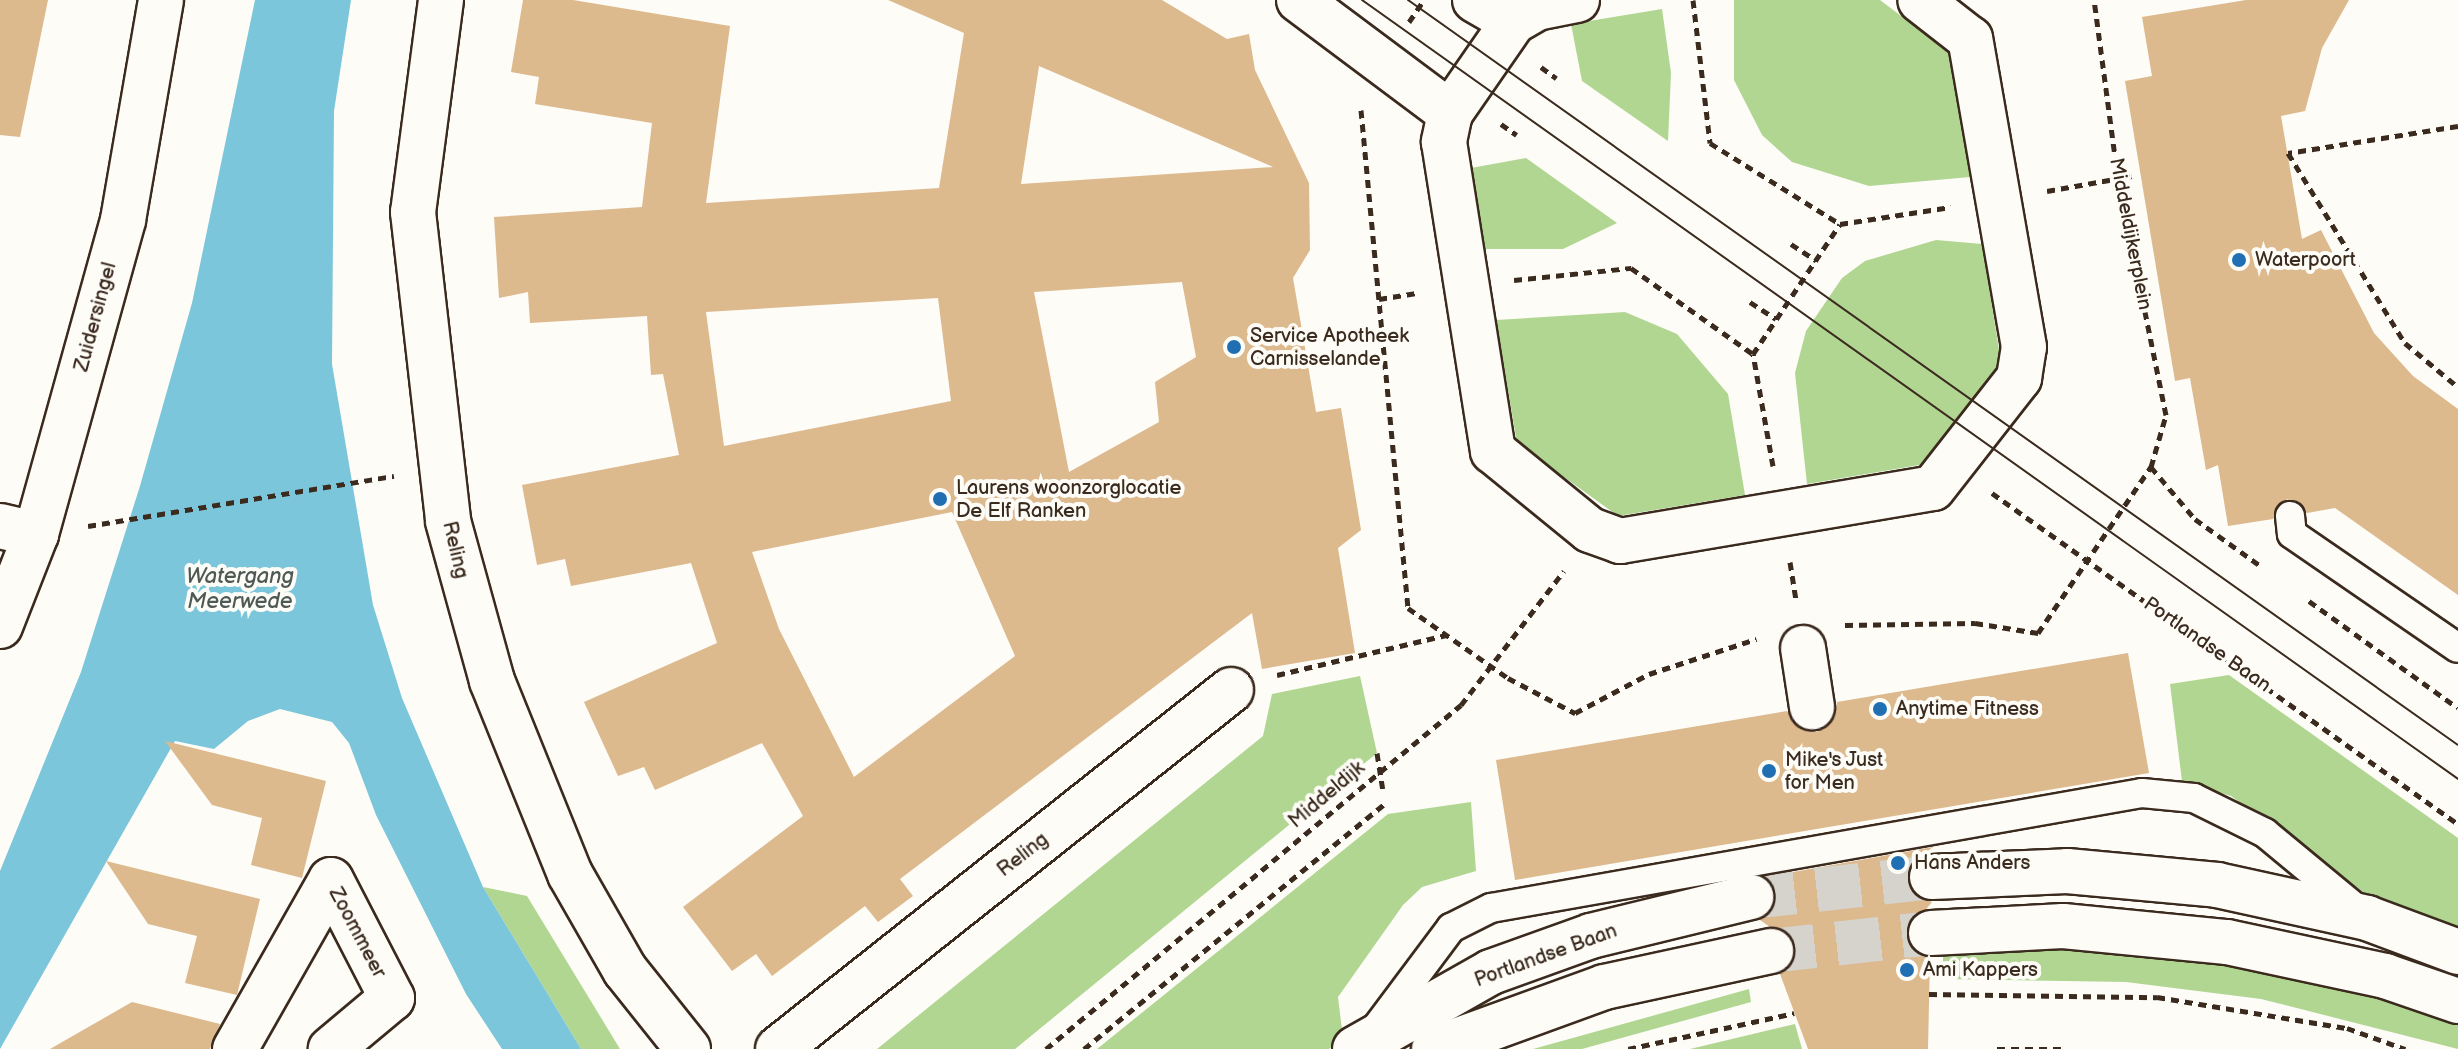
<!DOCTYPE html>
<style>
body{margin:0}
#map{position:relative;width:2458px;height:1049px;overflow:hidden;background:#fdfcf7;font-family:"Balsamiq Sans",sans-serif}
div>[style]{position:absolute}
.green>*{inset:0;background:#b1d692}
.water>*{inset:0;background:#7bc6da}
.building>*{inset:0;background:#ddb98e}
.secondary-tunnel>*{height:44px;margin-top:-22px;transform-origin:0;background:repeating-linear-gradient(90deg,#d6d2cc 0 44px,transparent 0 66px)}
.path>*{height:5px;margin-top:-2.5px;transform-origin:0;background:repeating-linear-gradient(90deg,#3b2a1e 0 8px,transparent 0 14px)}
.roads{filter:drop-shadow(2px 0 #3b2a1e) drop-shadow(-2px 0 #3b2a1e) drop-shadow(0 2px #3b2a1e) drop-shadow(0 -2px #3b2a1e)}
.lane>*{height:28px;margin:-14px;padding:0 14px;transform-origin:14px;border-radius:14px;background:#fdfcf7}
.street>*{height:44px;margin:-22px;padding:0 22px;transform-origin:22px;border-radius:22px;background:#fdfcf7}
.secondary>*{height:44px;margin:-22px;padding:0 22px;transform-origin:22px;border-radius:22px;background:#fdfcf7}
.tram>*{height:2px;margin:-1px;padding:0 1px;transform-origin:1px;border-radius:1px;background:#3b2a1e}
.dots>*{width:22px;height:22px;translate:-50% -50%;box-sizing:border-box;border:4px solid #fdfcf7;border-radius:50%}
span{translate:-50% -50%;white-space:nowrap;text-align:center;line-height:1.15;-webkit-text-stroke:8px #fdfcf7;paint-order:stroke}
.street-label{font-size:20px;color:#3b2a1e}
.poi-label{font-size:20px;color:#3b2a1e}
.left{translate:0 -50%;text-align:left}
.water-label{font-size:22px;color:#4e5956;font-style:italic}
</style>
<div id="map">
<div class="green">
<div style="clip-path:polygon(1734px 0,1880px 0,1949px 52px,1970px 177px,1869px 186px,1792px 162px,1762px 135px,1734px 80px)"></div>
<div style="clip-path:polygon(1662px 9px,1671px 73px,1668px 141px,1582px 81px,1571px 24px)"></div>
<div style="clip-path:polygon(1526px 158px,1617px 223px,1563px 249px,1484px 249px,1471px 168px)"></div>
<div style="clip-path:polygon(1936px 240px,1982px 244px,2001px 362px,1931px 463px,1807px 484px,1795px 373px,1806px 331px,1842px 278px,1865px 261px)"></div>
<div style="clip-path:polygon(1625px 312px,1677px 334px,1728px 394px,1745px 495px,1618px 516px,1517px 443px,1496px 320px)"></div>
<div style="clip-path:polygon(2229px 675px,2458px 838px,2458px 939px,2391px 912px,2231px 796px,2182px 781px,2170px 684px)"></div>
<div style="clip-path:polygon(1360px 676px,1377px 753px,1015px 1049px,877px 1049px,1263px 736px,1272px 694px)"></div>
<div style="clip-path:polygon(1471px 802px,1476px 871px,1422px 887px,1403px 905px,1338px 997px,1343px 1038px,1329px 1049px,1097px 1049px,1388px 814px)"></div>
<div style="clip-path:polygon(483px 887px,527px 896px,620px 1049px,581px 1049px)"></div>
<div style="clip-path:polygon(1943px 944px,2177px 951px,2458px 1012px,2458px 1049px,2261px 999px,2126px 982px,1943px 979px)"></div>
<div style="clip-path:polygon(1749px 989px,1751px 1002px,1582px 1049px,1533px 1049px)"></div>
<div style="clip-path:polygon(1795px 1024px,1802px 1049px,1690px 1049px)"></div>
</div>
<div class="water">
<div style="clip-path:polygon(255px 0,351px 0,334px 111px,332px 364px,373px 605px,402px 698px,483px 887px,581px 1049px,502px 1049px,466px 994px,376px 815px,349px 743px,332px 722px,280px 709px,248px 721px,214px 749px,175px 741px,0 1049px,0 871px,81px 672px,140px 486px,192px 303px)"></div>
</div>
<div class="building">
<div style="clip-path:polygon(0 0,48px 0,20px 137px,0 135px)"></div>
<div style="clip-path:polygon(evenodd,523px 0,573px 0,730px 26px,706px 203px,939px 188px,964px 33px,888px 0,1162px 0,1227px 39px,1249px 34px,1255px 70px,1309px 183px,1310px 250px,1293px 278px,1316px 412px,1341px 408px,1361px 530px,1338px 548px,1355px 653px,1262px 669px,1252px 613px,900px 879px,913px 896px,878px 922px,865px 906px,772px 976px,756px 954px,732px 971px,683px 907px,803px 816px,762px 743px,655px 790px,644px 767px,618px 776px,584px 702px,717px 643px,691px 563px,571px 586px,565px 559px,537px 565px,522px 485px,679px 455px,663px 374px,651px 375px,647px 316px,530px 323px,528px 292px,499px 298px,494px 217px,642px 207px,652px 123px,535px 104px,539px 77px,511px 72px,523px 0,1039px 66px,1273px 167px,1021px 184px,1039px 66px,523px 0,1182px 282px,1196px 357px,1155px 382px,1159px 422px,1069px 472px,1034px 292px,1182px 282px,523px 0,938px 298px,951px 401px,724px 446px,706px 312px,938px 298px,523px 0,952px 512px,1015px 656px,854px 777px,779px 629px,752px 552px,952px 512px)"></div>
<div style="clip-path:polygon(2246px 0,2349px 0,2322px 48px,2305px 111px,2281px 116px,2302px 239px,2321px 230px,2374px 333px,2413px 376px,2458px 409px,2458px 595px,2335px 508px,2307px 513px,2287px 499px,2273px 519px,2228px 526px,2218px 465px,2206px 470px,2190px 378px,2175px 381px,2125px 81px,2152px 76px,2142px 17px)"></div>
<div style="clip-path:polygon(2128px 653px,2149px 773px,1515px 880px,1496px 760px,1787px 711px,1802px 730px,1817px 732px,1835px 717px,1837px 702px)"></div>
<div style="clip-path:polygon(165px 741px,326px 781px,302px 878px,251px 865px,262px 818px,212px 805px)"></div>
<div style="clip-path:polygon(1933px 847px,1910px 865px,1907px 877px,1911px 891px,1932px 902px,1906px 934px,1911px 947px,1930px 958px,1928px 1049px,1808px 1049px,1780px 974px,1794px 959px,1795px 945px,1760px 920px,1775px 903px,1765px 877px)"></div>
<div style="clip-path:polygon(106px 861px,260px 899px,237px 995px,185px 983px,197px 936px,148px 924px)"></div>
<div style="clip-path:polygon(132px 1002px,220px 1024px,210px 1049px,50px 1049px)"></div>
</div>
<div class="secondary-tunnel">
<div style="left:1751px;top:897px;width:182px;rotate:-6.3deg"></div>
<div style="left:1771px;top:951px;width:161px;rotate:-6.4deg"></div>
</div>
<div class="path">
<div style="left:1693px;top:0;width:144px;rotate:83.2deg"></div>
<div style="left:1710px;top:143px;width:153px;rotate:31.9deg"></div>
<div style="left:1409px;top:22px;width:27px;rotate:-56deg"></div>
<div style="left:1541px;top:67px;width:19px;rotate:36deg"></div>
<div style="left:1361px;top:110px;width:500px;rotate:84.61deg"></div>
<div style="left:1408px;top:608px;width:122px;rotate:35deg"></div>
<div style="left:1508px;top:678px;width:76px;rotate:27.6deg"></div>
<div style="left:1575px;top:713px;width:84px;rotate:-27.8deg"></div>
<div style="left:1649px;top:674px;width:113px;rotate:-18.1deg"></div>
<div style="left:1501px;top:124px;width:19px;rotate:35deg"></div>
<div style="left:2458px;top:126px;width:172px;rotate:171deg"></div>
<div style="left:2288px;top:153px;width:223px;rotate:58.4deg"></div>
<div style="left:2405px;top:343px;width:69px;rotate:39.7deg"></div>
<div style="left:2047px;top:191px;width:86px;rotate:-10deg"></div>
<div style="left:1791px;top:244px;width:30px;rotate:33deg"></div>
<div style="left:1514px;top:280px;width:118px;rotate:-5.9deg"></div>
<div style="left:1631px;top:268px;width:149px;rotate:35.2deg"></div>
<div style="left:1379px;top:299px;width:38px;rotate:-9deg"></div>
<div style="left:1750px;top:302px;width:31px;rotate:33deg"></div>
<div style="left:1773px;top:466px;width:114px;rotate:-100.1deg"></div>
<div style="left:1753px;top:354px;width:156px;rotate:-56.2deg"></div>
<div style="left:1840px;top:224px;width:112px;rotate:-8.7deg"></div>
<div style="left:2151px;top:467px;width:68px;rotate:49.8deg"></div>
<div style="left:2195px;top:519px;width:82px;rotate:35.6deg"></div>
<div style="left:1992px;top:493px;width:572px;rotate:35.39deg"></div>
<div style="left:88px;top:526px;width:310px;rotate:-9.3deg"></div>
<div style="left:1790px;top:562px;width:38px;rotate:81deg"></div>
<div style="left:2309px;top:601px;width:183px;rotate:35.7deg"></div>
<div style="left:1845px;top:625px;width:130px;rotate:-0.9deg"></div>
<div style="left:1975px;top:623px;width:64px;rotate:9deg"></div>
<div style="left:2038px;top:633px;width:201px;rotate:-55.8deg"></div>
<div style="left:2151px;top:467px;width:54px;rotate:-73.9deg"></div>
<div style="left:2166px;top:415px;width:241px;rotate:-101.5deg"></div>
<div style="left:2118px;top:179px;width:181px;rotate:-97.6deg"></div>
<div style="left:1277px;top:675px;width:174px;rotate:-13.3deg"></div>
<div style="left:1377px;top:753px;width:36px;rotate:81deg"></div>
<div style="left:1929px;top:994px;width:228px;rotate:0.8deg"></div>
<div style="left:2157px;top:997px;width:193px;rotate:9.3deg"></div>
<div style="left:2347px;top:1028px;width:62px;rotate:19.9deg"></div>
<div style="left:1046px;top:1049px;width:539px;rotate:-39.66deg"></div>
<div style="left:1461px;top:705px;width:169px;rotate:-52.5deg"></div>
<div style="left:1084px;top:1049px;width:390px;rotate:-39.2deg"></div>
<div style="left:1628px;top:1049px;width:170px;rotate:-12.2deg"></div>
<div style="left:1997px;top:1049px;width:65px"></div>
</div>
<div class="roads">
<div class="lane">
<div style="left:2290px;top:516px;width:18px;rotate:84deg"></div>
<div style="left:2292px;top:534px;width:201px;rotate:34.5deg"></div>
<div style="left:1374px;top:1031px;width:129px;rotate:-53.2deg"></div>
<div style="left:1451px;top:928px;width:45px;rotate:-26.6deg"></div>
<div style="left:1491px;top:908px;width:661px;rotate:-10.02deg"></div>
<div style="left:2142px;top:793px;width:52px;rotate:5.5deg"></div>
<div style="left:2194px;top:798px;width:79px;rotate:26.2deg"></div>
<div style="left:2265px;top:833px;width:121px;rotate:39.6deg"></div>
</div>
<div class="street">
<div style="left:441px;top:0;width:214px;rotate:97.5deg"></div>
<div style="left:413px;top:212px;width:311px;rotate:83.5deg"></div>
<div style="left:448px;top:521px;width:166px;rotate:74.6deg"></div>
<div style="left:492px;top:681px;width:208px;rotate:68deg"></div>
<div style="left:570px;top:874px;width:111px;rotate:60.2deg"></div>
<div style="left:625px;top:970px;width:101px;rotate:51.4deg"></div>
<div style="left:1299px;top:0;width:189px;rotate:36.8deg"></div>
<div style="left:1475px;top:0;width:44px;rotate:30.1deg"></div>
<div style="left:1577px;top:0;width:41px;rotate:168.7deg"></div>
<div style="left:1537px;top:8px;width:28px;rotate:150deg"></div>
<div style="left:1513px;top:22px;width:111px;rotate:124.7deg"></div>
<div style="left:1450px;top:113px;width:30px;rotate:102deg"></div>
<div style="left:1444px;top:142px;width:313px;rotate:81deg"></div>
<div style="left:1493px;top:451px;width:125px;rotate:39.2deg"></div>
<div style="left:1590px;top:530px;width:32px;rotate:20deg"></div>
<div style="left:1620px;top:541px;width:317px;rotate:-9.6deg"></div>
<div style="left:1933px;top:488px;width:140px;rotate:-52deg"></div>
<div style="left:2019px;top:378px;width:31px;rotate:-81deg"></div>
<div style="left:2024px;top:347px;width:313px;rotate:-99.9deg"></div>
<div style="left:1970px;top:39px;width:63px;rotate:-142deg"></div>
<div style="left:0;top:526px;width:37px;rotate:13deg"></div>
<div style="left:0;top:626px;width:99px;rotate:-68.6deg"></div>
<div style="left:36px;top:534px;width:326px;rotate:-74.5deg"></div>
<div style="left:123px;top:220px;width:223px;rotate:-80.2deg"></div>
<div style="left:1803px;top:648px;width:60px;rotate:81.3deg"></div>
<div style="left:235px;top:1049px;width:194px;rotate:-60.4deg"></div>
<div style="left:331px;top:880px;width:133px;rotate:62.7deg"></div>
<div style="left:392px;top:998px;width:80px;rotate:140.1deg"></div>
<div style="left:778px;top:1049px;width:578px;rotate:-38.4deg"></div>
</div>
<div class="secondary">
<div style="left:1932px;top:877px;width:135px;rotate:-2.5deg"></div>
<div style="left:2067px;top:871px;width:151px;rotate:5.3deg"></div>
<div style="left:2217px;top:885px;width:154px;rotate:12.4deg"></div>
<div style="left:2367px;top:918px;width:97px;rotate:20.5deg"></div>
<div style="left:1931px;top:933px;width:132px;rotate:-3deg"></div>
<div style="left:2063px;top:926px;width:165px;rotate:5.6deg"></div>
<div style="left:2227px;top:942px;width:162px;rotate:12.1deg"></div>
<div style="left:2385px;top:976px;width:77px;rotate:18.9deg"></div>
<div style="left:1355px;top:1049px;width:156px;rotate:-29.5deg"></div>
<div style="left:1491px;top:972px;width:106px;rotate:-19.8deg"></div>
<div style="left:1591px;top:936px;width:165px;rotate:-13.7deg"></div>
<div style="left:1434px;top:1049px;width:181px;rotate:-20deg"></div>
<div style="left:1604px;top:987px;width:171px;rotate:-12.2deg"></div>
</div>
</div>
<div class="tram">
<div style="left:1362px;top:0;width:1345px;rotate:35.4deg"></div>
<div style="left:1408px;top:0;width:1287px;rotate:35.36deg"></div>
</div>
<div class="dots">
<div style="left:2239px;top:260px;background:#1f6fb2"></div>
<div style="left:1234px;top:347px;background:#1f6fb2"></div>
<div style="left:940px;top:499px;background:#1f6fb2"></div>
<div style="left:1880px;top:709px;background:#1f6fb2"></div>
<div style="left:1769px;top:771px;background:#1f6fb2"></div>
<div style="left:1898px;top:863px;background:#1f6fb2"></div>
<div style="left:1907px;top:970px;background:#1f6fb2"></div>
</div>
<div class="street-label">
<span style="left:2130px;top:234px;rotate:79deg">Middeldijkerplein</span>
<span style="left:96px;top:317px;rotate:-75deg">Zuidersingel</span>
<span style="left:455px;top:550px;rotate:77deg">Reling</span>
<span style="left:2207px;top:645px;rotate:35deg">Portlandse Baan</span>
<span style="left:1327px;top:795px;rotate:-40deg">Middeldijk</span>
<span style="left:1023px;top:855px;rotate:-38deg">Reling</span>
<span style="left:357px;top:933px;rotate:62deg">Zoommeer</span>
<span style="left:1546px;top:956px;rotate:-20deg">Portlandse Baan</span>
</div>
<div class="poi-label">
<span class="left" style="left:2255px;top:260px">Waterpoort</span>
<span class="left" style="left:1250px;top:348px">Service Apotheek<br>Carnisselande</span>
<span class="left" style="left:956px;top:500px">Laurens woonzorglocatie<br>De Elf Ranken</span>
<span class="left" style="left:1896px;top:709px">Anytime Fitness</span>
<span class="left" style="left:1785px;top:772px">Mike's Just<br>for Men</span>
<span class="left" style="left:1914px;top:863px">Hans Anders</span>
<span class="left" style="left:1923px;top:970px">Ami Kappers</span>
</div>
<div class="water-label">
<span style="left:240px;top:589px">Watergang<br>Meerwede</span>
</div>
</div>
